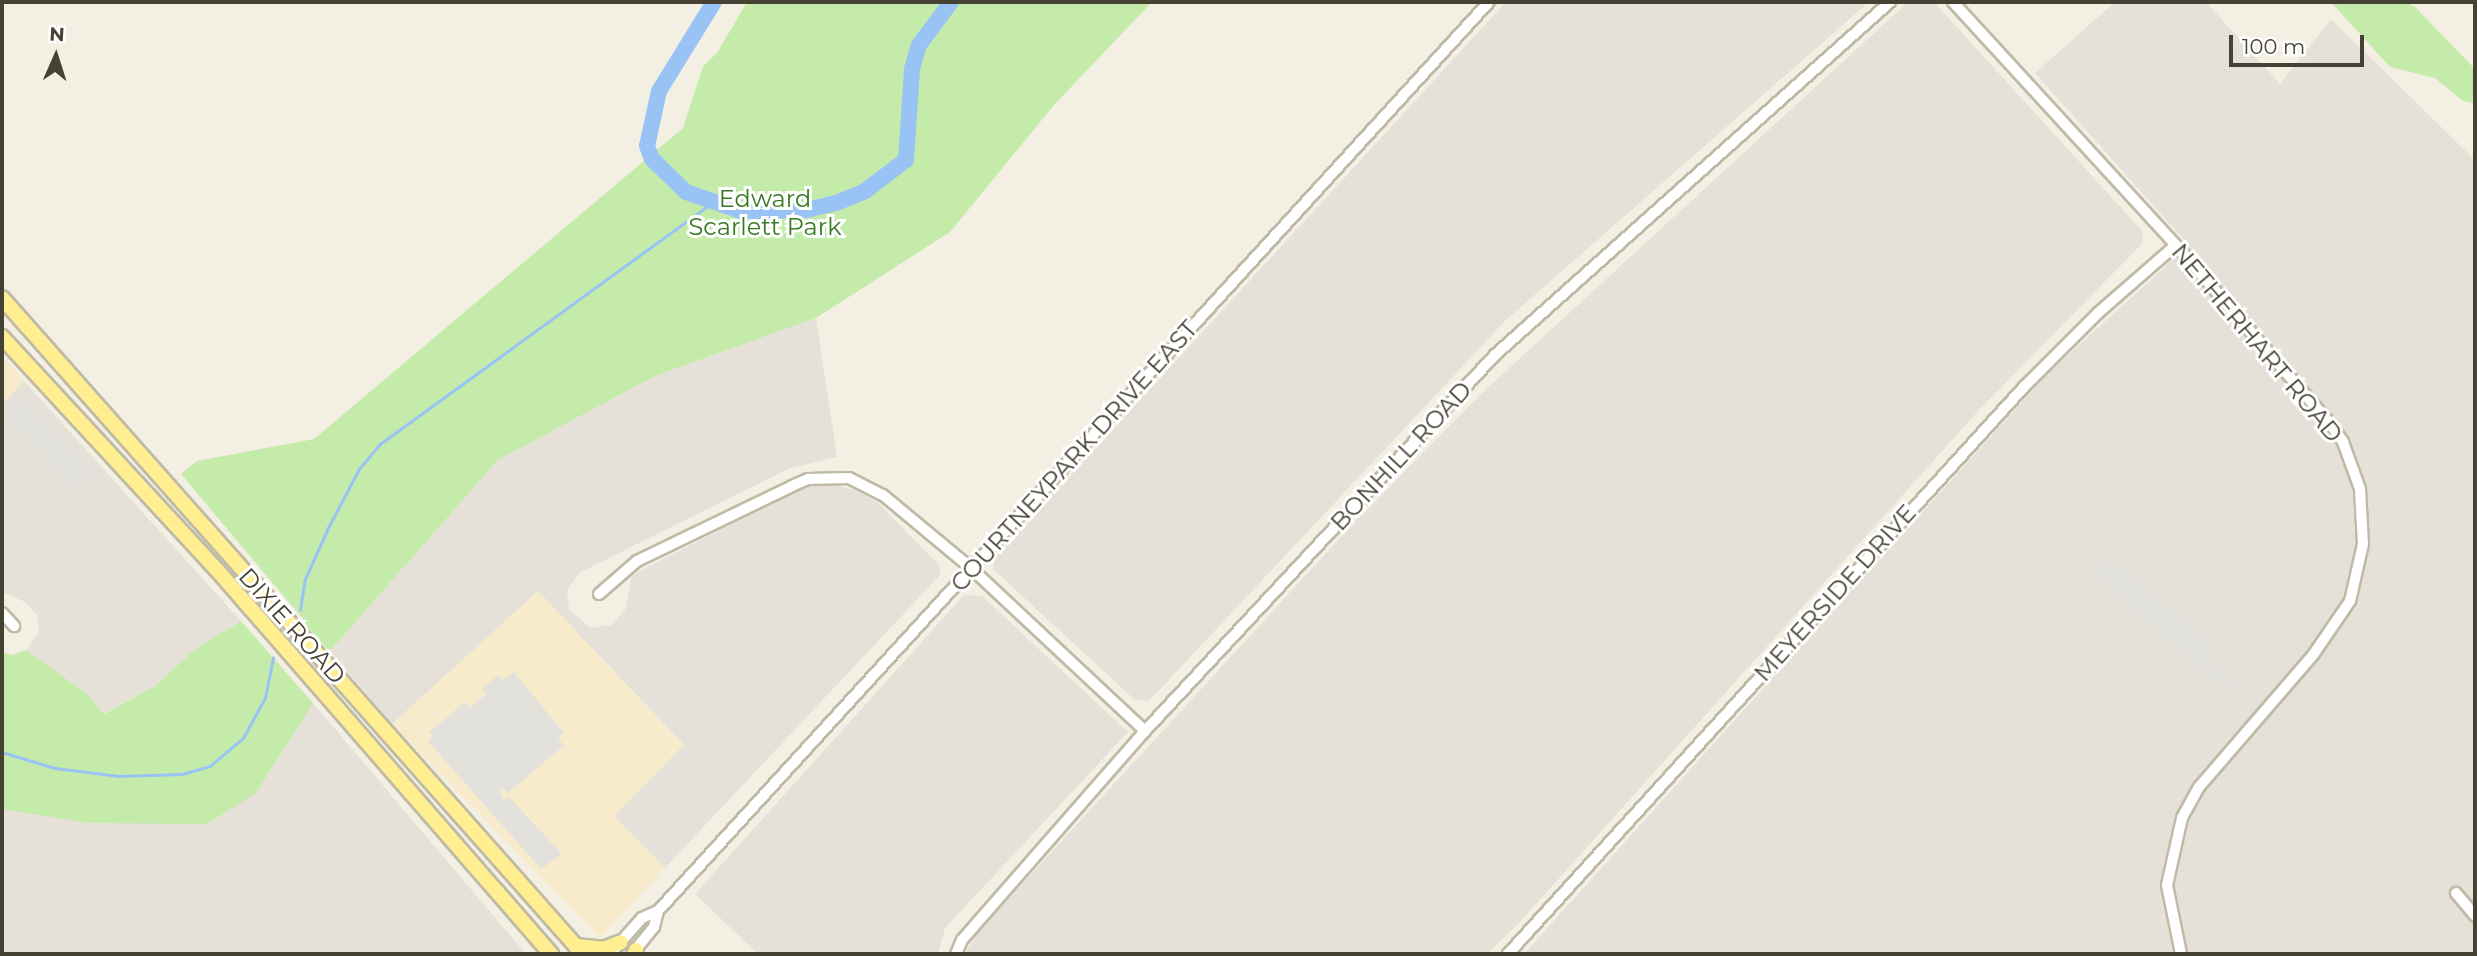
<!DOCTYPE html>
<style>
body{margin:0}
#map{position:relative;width:2477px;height:956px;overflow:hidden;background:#f3f0e3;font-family:Montserrat,sans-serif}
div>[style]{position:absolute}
.commercial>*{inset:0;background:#f7ebcc}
.industrial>*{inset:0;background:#e5e1d8}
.green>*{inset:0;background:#c4eba9}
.parking>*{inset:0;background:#e3e1dc}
.stream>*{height:2.5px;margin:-1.25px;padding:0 1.25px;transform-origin:1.25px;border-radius:1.25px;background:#9ac3f5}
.river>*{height:16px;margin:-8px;padding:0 8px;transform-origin:8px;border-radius:8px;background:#9ac3f5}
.roads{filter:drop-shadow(2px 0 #bfbaa5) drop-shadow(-2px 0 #bfbaa5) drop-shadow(0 2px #bfbaa5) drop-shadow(0 -2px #bfbaa5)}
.minor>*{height:10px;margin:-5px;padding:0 5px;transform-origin:5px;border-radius:5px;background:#fff}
.major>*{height:14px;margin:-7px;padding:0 7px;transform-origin:7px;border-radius:7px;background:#ffef90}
span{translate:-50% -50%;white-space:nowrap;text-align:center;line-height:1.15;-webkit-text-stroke:6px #fff;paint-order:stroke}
.park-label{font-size:24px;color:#387a23}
.street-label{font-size:24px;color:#454133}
.frame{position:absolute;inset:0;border:4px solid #454133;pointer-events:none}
.north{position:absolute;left:21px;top:21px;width:70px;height:70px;-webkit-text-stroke:5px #fff;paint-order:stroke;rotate:3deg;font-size:19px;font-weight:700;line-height:28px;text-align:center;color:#454133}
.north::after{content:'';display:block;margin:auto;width:24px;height:32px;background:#454133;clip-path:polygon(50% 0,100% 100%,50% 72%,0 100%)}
.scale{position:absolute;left:2229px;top:35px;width:135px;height:32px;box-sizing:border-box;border:4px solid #454133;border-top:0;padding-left:9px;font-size:21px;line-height:24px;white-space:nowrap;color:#454133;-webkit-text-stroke:5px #fff;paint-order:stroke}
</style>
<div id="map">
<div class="commercial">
<div style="clip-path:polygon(2px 355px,24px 381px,2px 405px)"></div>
<div style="clip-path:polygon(538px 591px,684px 746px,614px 816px,665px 868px,600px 938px,392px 724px)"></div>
</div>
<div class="industrial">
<div style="clip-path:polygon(1506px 2px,1869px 2px,1506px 320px,1149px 701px,1135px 700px,993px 569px,995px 558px)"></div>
<div style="clip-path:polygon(1908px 2px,1934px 2px,2143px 232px,2143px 243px,1979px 410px,1519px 923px,1487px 954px,965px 954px,979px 931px,1351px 526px,1482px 393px)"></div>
<div style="clip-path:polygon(2115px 2px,2206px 2px,2280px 84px,2331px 19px,2475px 160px,2475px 954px,1524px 954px,2046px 375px,2164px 268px,2186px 242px,2035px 73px)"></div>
<div style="clip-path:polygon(816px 318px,837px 457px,790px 468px,579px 573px,567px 590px,569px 609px,591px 628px,611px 625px,625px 610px,631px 579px,638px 572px,804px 487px,830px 484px,855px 490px,878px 503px,939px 565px,941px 574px,665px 868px,614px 816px,684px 745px,538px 591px,392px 724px,330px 651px,498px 460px,655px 376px)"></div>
<div style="clip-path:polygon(24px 381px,241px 621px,194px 650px,155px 686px,103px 714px,86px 693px,26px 650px,39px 633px,37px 615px,25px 602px,2px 592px,2px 405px)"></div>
<div style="clip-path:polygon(964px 595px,982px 596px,1128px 732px,945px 928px,938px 954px,758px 954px,695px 894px)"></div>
<div style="clip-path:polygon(313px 703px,526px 954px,2px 954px,2px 809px,88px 823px,256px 793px)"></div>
</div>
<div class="green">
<div style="clip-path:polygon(747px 2px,1152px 2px,1054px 105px,950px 232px,816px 318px,655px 376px,498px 460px,330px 651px,302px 623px,303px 619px,181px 474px,197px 461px,314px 439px,683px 128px,703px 66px,717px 53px)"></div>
<div style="clip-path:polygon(2331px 2px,2406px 2px,2415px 7px,2475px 69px,2475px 103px,2463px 101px,2435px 78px,2390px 67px)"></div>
<div style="clip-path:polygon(241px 621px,313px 703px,256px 793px,207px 824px,88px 823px,2px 809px,2px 652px,13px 655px,26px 650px,86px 693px,104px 714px,155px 686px,194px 650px)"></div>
</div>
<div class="parking">
<div style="clip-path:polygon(20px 395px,94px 473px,76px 490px,10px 421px,16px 415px,8px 407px)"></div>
<div style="clip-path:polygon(2107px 558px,2122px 572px,2126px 568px,2213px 645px,2206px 655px,2240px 685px,2230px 696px,2093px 575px)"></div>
<div style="clip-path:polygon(514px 672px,564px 733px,558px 739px,564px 745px,508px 793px,502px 787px,500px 792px,503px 801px,509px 797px,562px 854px,541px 869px,428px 741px,433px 736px,429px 732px,465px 702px,470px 708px,486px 694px,482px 688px,498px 675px,502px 680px)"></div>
</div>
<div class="stream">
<div style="left:300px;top:610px;width:31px;rotate:-81deg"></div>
<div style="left:305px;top:579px;width:56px;rotate:-65.7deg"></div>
<div style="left:328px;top:528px;width:67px;rotate:-62.3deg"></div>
<div style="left:359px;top:469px;width:33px;rotate:-50deg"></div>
<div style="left:380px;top:444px;width:408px;rotate:-36deg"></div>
<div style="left:2px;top:752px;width:55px;rotate:16.8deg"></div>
<div style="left:55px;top:768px;width:64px;rotate:7.2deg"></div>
<div style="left:118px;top:776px;width:64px;rotate:-1.8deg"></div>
<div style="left:182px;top:774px;width:29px;rotate:-16deg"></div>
<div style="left:210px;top:766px;width:43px;rotate:-40.3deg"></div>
<div style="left:243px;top:738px;width:46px;rotate:-61.2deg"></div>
<div style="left:265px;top:698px;width:41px;rotate:-78.7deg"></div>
</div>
<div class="river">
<div style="left:714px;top:2px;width:105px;rotate:121.7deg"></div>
<div style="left:659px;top:91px;width:56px;rotate:102.3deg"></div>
<div style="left:647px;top:146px;width:14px;rotate:69deg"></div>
<div style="left:652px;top:159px;width:47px;rotate:44.1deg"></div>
<div style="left:686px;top:192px;width:58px;rotate:19.1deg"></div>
<div style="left:741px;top:211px;width:65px;rotate:-0.9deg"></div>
<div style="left:806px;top:210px;width:31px;rotate:-13deg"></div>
<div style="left:836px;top:203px;width:31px;rotate:-22deg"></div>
<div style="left:865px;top:191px;width:51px;rotate:-37.1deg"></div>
<div style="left:906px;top:160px;width:91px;rotate:-86.2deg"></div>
<div style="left:912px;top:69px;width:25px;rotate:-74deg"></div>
<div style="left:919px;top:45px;width:54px;rotate:-53.3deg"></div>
</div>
<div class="roads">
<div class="minor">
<div style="left:1953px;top:2px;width:330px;rotate:47.5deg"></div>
<div style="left:2176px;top:245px;width:233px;rotate:49.2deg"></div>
<div style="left:2328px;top:421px;width:26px;rotate:54deg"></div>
<div style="left:2343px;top:442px;width:50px;rotate:70.1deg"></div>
<div style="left:2360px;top:489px;width:55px;rotate:86.9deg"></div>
<div style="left:2363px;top:544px;width:58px;rotate:102.8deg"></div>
<div style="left:2350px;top:601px;width:65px;rotate:124.4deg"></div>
<div style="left:2313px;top:655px;width:174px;rotate:130.8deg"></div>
<div style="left:2199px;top:787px;width:35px;rotate:119deg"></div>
<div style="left:2182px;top:818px;width:69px;rotate:102.6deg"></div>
<div style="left:2167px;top:885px;width:70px;rotate:78.5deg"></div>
<div style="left:599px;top:594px;width:50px;rotate:-41deg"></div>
<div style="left:637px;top:561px;width:172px;rotate:-25.8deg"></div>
<div style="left:792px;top:486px;width:17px;rotate:-24deg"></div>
<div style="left:808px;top:479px;width:41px;rotate:-1.4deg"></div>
<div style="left:849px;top:478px;width:38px;rotate:27deg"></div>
<div style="left:883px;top:495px;width:116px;rotate:39.7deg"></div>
<div style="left:972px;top:569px;width:237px;rotate:43.1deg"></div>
<div style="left:2px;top:613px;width:18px;rotate:47deg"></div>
<div style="left:2456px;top:893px;width:30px;rotate:50deg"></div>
<div style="left:610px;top:954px;width:48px;rotate:-48.4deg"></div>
<div style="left:642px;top:918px;width:17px;rotate:-24deg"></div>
<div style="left:658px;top:911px;width:1232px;rotate:-47.57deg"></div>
<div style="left:632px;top:954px;width:35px;rotate:-51deg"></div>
<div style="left:654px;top:927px;width:16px;rotate:-76deg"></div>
<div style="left:956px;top:954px;width:15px;rotate:-67deg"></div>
<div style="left:962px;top:940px;width:278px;rotate:-48.8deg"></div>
<div style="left:1145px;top:731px;width:514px;rotate:-47.05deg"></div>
<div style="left:1495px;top:355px;width:530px;rotate:-41.79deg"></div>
<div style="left:1508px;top:954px;width:767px;rotate:-47.7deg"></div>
<div style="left:2024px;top:387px;width:105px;rotate:-45deg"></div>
<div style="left:2098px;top:313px;width:103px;rotate:-41.1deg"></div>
</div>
<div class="major">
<div style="left:2px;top:298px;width:876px;rotate:48.47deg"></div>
<div style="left:2px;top:337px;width:318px;rotate:47.3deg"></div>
<div style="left:218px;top:571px;width:508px;rotate:48.99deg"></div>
<div style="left:576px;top:946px;width:27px;rotate:6deg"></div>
<div style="left:603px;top:949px;width:19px;rotate:-21deg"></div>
<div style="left:635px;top:954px;width:4px;rotate:-76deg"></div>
</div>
</div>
<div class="park-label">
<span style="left:765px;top:213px">Edward<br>Scarlett Park</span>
</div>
<div class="street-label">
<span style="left:2257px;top:343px;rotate:50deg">NETHERHART ROAD</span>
<span style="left:1074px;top:456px;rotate:-48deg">COURTNEYPARK DRIVE EAST</span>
<span style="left:1401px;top:456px;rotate:-47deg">BONHILL ROAD</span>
<span style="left:1835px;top:593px;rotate:-48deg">MEYERSIDE DRIVE</span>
<span style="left:292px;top:626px;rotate:48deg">DIXIE ROAD</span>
</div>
<div class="frame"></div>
<div class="north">N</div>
<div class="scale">100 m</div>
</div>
